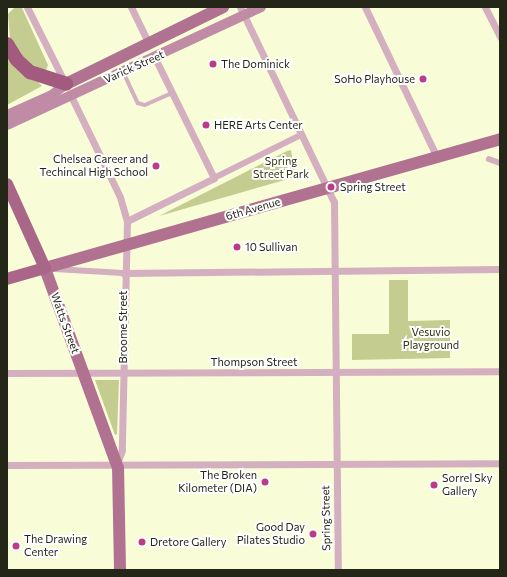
<!DOCTYPE html>
<style>
body{margin:0}
#map{position:relative;width:507px;height:577px;overflow:hidden;background:#f8fdd8;font-family:Commissioner,sans-serif}
div>[style]{position:absolute}
.green>*{inset:0;background:#c5cc90}
.service>*{height:3.5px;margin:-1.75px;padding:0 1.75px;transform-origin:1.75px;border-radius:1.75px;background:#d4afc0}
.pedestrian>*{height:5.5px;margin:-2.75px;padding:0 2.75px;transform-origin:2.75px;border-radius:2.75px;background:#d4afc0}
.minor>*{height:7px;margin:-3.5px;padding:0 3.5px;transform-origin:3.5px;border-radius:3.5px;background:#d4afc0}
.secondary>*{height:10px;margin:-5px;padding:0 5px;transform-origin:5px;border-radius:5px;background:#c08ba4}
.primary>*{height:12px;margin:-6px;padding:0 6px;transform-origin:6px;border-radius:6px;background:#b17190}
.trunk>*{height:12px;margin:-6px;padding:0 6px;transform-origin:6px;border-radius:6px;background:#a68}
.motorway>*{height:14px;margin:-7px;padding:0 7px;transform-origin:7px;border-radius:7px;background:#a35a7f}
.dots>*{width:11px;height:11px;translate:-50% -50%;box-sizing:border-box;border:2px solid #fff;border-radius:50%}
span{translate:-50% -50%;white-space:nowrap;text-align:center;line-height:1.15;-webkit-text-stroke:4px #fff;paint-order:stroke}
.poi-label{font-size:11px;color:#242618}
.left{translate:0 -50%;text-align:left}
.right{translate:-100% -50%;text-align:right}
.street-label{font-size:11px;color:#242618}
.park-label{font-size:11px;color:#30330f}
.frame{position:absolute;inset:0;border:8px solid #242618;pointer-events:none}
</style>
<div id="map">
<div class="green">
<div style="clip-path:polygon(14px 8px,22px 8px,48px 65px,46px 70px,26px 63px,10px 39px,8px 14px)"></div>
<div style="clip-path:polygon(7px 51px,42px 86px,7px 105px)"></div>
<div style="clip-path:polygon(291px 150px,295px 177px,159px 216px,287px 151px)"></div>
<div style="clip-path:polygon(389px 280px,408px 280px,408px 321px,450px 320px,450px 358px,352px 360px,352px 334px,389px 334px)"></div>
<div style="clip-path:polygon(95px 380px,119px 380px,117px 434px,115px 435px)"></div>
</div>
<div class="service">
<div style="left:124px;top:73px;width:33px;rotate:65deg"></div>
<div style="left:138px;top:103px;width:7px;rotate:16deg"></div>
<div style="left:145px;top:105px;width:30px;rotate:-24deg"></div>
</div>
<div class="pedestrian">
<div style="left:489px;top:159px;width:12px;rotate:20deg"></div>
<div style="left:214px;top:178px;width:97px;rotate:-26.3deg"></div>
<div style="left:55px;top:269px;width:68px;rotate:3.4deg"></div>
</div>
<div class="minor">
<div style="left:27px;top:7px;width:85px;rotate:63.4deg"></div>
<div style="left:131px;top:7px;width:41px;rotate:64.1deg"></div>
<div style="left:240px;top:7px;width:216px;rotate:64.3deg"></div>
<div style="left:334px;top:202px;width:368px;rotate:89.4deg"></div>
<div style="left:365px;top:7px;width:166px;rotate:64.4deg"></div>
<div style="left:485px;top:7px;width:34px;rotate:63deg"></div>
<div style="left:71px;top:96px;width:112px;rotate:64.1deg"></div>
<div style="left:120px;top:197px;width:25px;rotate:74deg"></div>
<div style="left:127px;top:221px;width:229px;rotate:91.3deg"></div>
<div style="left:122px;top:450px;width:15px;rotate:110deg"></div>
<div style="left:127px;top:221px;width:97px;rotate:-26.3deg"></div>
<div style="left:214px;top:178px;width:134px;rotate:-116.2deg"></div>
<div style="left:123px;top:273px;width:377px;rotate:-0.6deg"></div>
<div style="left:7px;top:373px;width:493px;rotate:-0.2deg"></div>
<div style="left:7px;top:465px;width:493px;rotate:-0.2deg"></div>
</div>
<div class="secondary">
<div style="left:7px;top:115px;width:49px;rotate:-24deg"></div>
<div style="left:52px;top:95px;width:18px;rotate:-38deg"></div>
<div style="left:7px;top:125px;width:280px;rotate:-24.9deg"></div>
</div>
<div class="primary">
<div style="left:66px;top:84px;width:175px;rotate:-26.1deg"></div>
<div style="left:120px;top:570px;width:102px;rotate:-91.1deg"></div>
<div style="left:118px;top:468px;width:213px;rotate:-110.1deg"></div>
<div style="left:45px;top:268px;width:473px;rotate:-15.8deg"></div>
</div>
<div class="trunk">
<div style="left:7px;top:184px;width:92px;rotate:65.7deg"></div>
<div style="left:45px;top:268px;width:40px;rotate:164deg"></div>
</div>
<div class="motorway">
<div style="left:7px;top:44px;width:19px;rotate:58deg"></div>
<div style="left:17px;top:60px;width:18px;rotate:43deg"></div>
<div style="left:30px;top:72px;width:38px;rotate:18deg"></div>
</div>
<div class="dots">
<div style="left:213px;top:64px;background:#bc3b85"></div>
<div style="left:423px;top:79px;background:#bc3b85"></div>
<div style="left:206px;top:125px;background:#bc3b85"></div>
<div style="left:156px;top:166px;background:#bc3b85"></div>
<div style="left:331px;top:187px;background:#bc3b85"></div>
<div style="left:237px;top:247px;background:#bc3b85"></div>
<div style="left:265px;top:482px;background:#bc3b85"></div>
<div style="left:434px;top:485px;background:#bc3b85"></div>
<div style="left:313px;top:534px;background:#bc3b85"></div>
<div style="left:142px;top:542px;background:#bc3b85"></div>
<div style="left:16px;top:546px;background:#bc3b85"></div>
</div>
<div class="poi-label">
<span class="left" style="left:221px;top:64px">The Dominick</span>
<span class="right" style="left:415px;top:79px">SoHo Playhouse</span>
<span class="left" style="left:214px;top:125px">HERE Arts Center</span>
<span class="right" style="left:148px;top:166px">Chelsea Career and<br>Techincal High School</span>
<span class="left" style="left:340px;top:187px">Spring Street</span>
<span class="left" style="left:245px;top:247px">10 Sullivan</span>
<span class="right" style="left:257px;top:482px">The Broken<br>Kilometer (DIA)</span>
<span class="left" style="left:442px;top:485px">Sorrel Sky<br>Gallery</span>
<span class="right" style="left:305px;top:534px">Good Day<br>Pilates Studio</span>
<span class="left" style="left:24px;top:546px">The Drawing<br>Center</span>
<span class="left" style="left:150px;top:542px">Dretore Gallery</span>
</div>
<div class="street-label">
<span style="left:134px;top:67px;rotate:-24deg">Varick Street</span>
<span style="left:253px;top:209px;rotate:-16deg">6th Avenue</span>
<span style="left:65px;top:323px;rotate:70deg">Watts Street</span>
<span style="left:123px;top:327px;rotate:-90deg">Broome Street</span>
<span style="left:254px;top:362px">Thompson Street</span>
<span style="left:326px;top:518px;rotate:-91deg">Spring Street</span>
</div>
<div class="park-label">
<span style="left:281px;top:168px">Spring<br>Street Park</span>
<span style="left:431px;top:339px">Vesuvio<br>Playground</span>
</div>
<div class="frame"></div>
</div>
